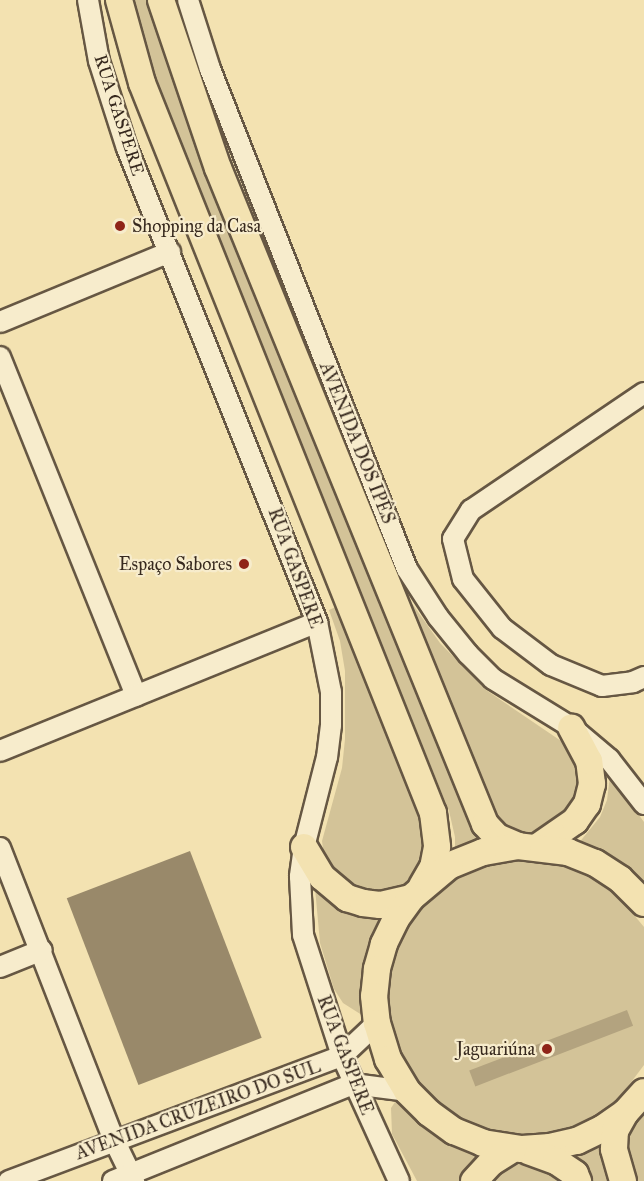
<!DOCTYPE html>
<meta charset="utf-8">
<style>
body{margin:0}
#map{position:relative;width:644px;height:1181px;overflow:hidden;background:#f3e2b1;font-family:"IM FELL Great Primer",serif}
div>[style]{position:absolute}
.green>*{inset:0;background:#d3c398}
.water>*{inset:0;background:#b3a37f;transform-origin:0 0}
.building>*{inset:0;background:#99896a;transform-origin:0 0}
.roads{filter:drop-shadow(2px 0 #665743) drop-shadow(-2px 0 #665743) drop-shadow(0 2px #665743) drop-shadow(0 -2px #665743)}
.minor>*{height:20px;margin:-10px;padding:0 10px;transform-origin:10px;border-radius:10px;background:#f7eccc}
.major>*{height:26px;margin:-13px;padding:0 13px;transform-origin:13px;border-radius:13px;background:#f3e2b1}
.dots>*{width:16px;height:16px;translate:-50% -50%;box-sizing:border-box;border:3px solid #f7eccc;border-radius:50%}
span{translate:-50% -50%;white-space:nowrap;text-align:center;line-height:1.15;-webkit-text-stroke:4.5px #f7eccc;paint-order:stroke}
.street-label{font-size:18px;color:#37291e}
.poi-label{font-size:18px;color:#37291e}
.left{translate:0 -50%;text-align:left}
.right{translate:-100% -50%;text-align:right}
</style>
<div id="map">
<div class="green">
<div style="clip-path:polygon(131px 0,148px 0,160px 43px,181px 104px,465px 811px,482px 843px,455px 853px,455px 837px,449px 811px,165px 110px,144px 52px)"></div>
<div style="clip-path:polygon(399px 585px,440px 643px,486px 690px,567px 745px,584px 776px,577px 805px,536px 836px,510px 835px,493px 819px)"></div>
<div style="clip-path:polygon(338px 606px,421px 815px,428px 850px,416px 876px,404px 886px,372px 895px,338px 881px,324px 856px,322px 841px,342px 768px,345px 739px,345px 671px,340px 641px,329px 610px)"></div>
<div style="clip-path:polygon(610px 776px,644px 822px,644px 881px,625px 865px,578px 844px,600px 817px,607px 800px)"></div>
<div style="clip-path:polygon(534px 857px,577px 868px,614px 891px,644px 927px,644px 1065px,620px 1097px,581px 1124px,535px 1136px,487px 1131px,444px 1111px,410px 1077px,389px 1034px,384px 987px,394px 944px,417px 906px,450px 877px,490px 860px)"></div>
<div style="clip-path:polygon(315px 888px,331px 903px,348px 913px,385px 918px,365px 1017px,343px 1003px,334px 989px,320px 943px)"></div>
<div style="clip-path:polygon(397px 1099px,432px 1131px,477px 1156px,459px 1181px,417px 1181px,392px 1134px,391px 1108px)"></div>
<div style="clip-path:polygon(644px 1115px,644px 1181px,635px 1181px,625px 1151px,627px 1135px)"></div>
<div style="clip-path:polygon(601px 1144px,602px 1157px,611px 1181px,593px 1181px,583px 1163px,574px 1154px)"></div>
<div style="clip-path:polygon(534px 1161px,565px 1181px,486px 1181px,504px 1167px)"></div>
</div>
<div class="water">
<div style="left:627px;top:1010px;width:17px;height:169px;rotate:69deg"></div>
</div>
<div class="building">
<div style="left:190px;top:851px;width:200px;height:132px;rotate:69deg"></div>
</div>
<div class="roads">
<div class="minor">
<div style="left:88px;top:0;width:62px;rotate:79.8deg"></div>
<div style="left:99px;top:61px;width:91px;rotate:72.2deg"></div>
<div style="left:127px;top:148px;width:511px;rotate:68.16deg"></div>
<div style="left:317px;top:622px;width:71px;rotate:78.7deg"></div>
<div style="left:331px;top:692px;width:33px;rotate:90deg"></div>
<div style="left:331px;top:725px;width:32px;rotate:97deg"></div>
<div style="left:327px;top:757px;width:93px;rotate:104.3deg"></div>
<div style="left:304px;top:847px;width:30px;rotate:98deg"></div>
<div style="left:300px;top:877px;width:58px;rotate:87deg"></div>
<div style="left:303px;top:935px;width:127px;rotate:72.1deg"></div>
<div style="left:342px;top:1056px;width:137px;rotate:65.5deg"></div>
<div style="left:188px;top:0;width:72px;rotate:72.3deg"></div>
<div style="left:210px;top:69px;width:537px;rotate:68.5deg"></div>
<div style="left:407px;top:569px;width:57px;rotate:57.1deg"></div>
<div style="left:438px;top:617px;width:48px;rotate:51deg"></div>
<div style="left:468px;top:654px;width:35px;rotate:45deg"></div>
<div style="left:493px;top:679px;width:92px;rotate:31.6deg"></div>
<div style="left:571px;top:727px;width:50px;rotate:40.1deg"></div>
<div style="left:609px;top:759px;width:57px;rotate:52.1deg"></div>
<div style="left:0;top:322px;width:184px;rotate:-22.4deg"></div>
<div style="left:0;top:357px;width:365px;rotate:68.1deg"></div>
<div style="left:644px;top:393px;width:209px;rotate:145.9deg"></div>
<div style="left:471px;top:510px;width:34px;rotate:122deg"></div>
<div style="left:453px;top:539px;width:41px;rotate:76deg"></div>
<div style="left:463px;top:579px;width:63px;rotate:51.5deg"></div>
<div style="left:502px;top:628px;width:61px;rotate:37.1deg"></div>
<div style="left:551px;top:665px;width:55px;rotate:22.4deg"></div>
<div style="left:602px;top:686px;width:31px;rotate:-7deg"></div>
<div style="left:633px;top:682px;width:12px;rotate:-24deg"></div>
<div style="left:0;top:751px;width:342px;rotate:-22.1deg"></div>
<div style="left:0;top:848px;width:313px;rotate:68.7deg"></div>
<div style="left:114px;top:1140px;width:46px;rotate:64deg"></div>
<div style="left:0;top:967px;width:45px;rotate:-22deg"></div>
<div style="left:9px;top:1181px;width:356px;rotate:-20.6deg"></div>
<div style="left:342px;top:1056px;width:48px;rotate:-43.3deg"></div>
<div style="left:113px;top:1181px;width:259px;rotate:-22deg"></div>
<div style="left:353px;top:1084px;width:54px;rotate:7.4deg"></div>
</div>
<div class="major">
<div style="left:119px;top:0;width:86px;rotate:74.5deg"></div>
<div style="left:142px;top:83px;width:786px;rotate:68.27deg"></div>
<div style="left:433px;top:813px;width:34px;rotate:83deg"></div>
<div style="left:437px;top:847px;width:20px;rotate:101deg"></div>
<div style="left:433px;top:867px;width:22px;rotate:120deg"></div>
<div style="left:161px;top:0;width:177px;rotate:71.3deg"></div>
<div style="left:218px;top:168px;width:708px;rotate:67.85deg"></div>
<div style="left:485px;top:824px;width:18px;rotate:47deg"></div>
<div style="left:497px;top:837px;width:23px;rotate:23deg"></div>
<div style="left:539px;top:846px;width:44px;rotate:-34.8deg"></div>
<div style="left:575px;top:821px;width:21px;rotate:-55deg"></div>
<div style="left:587px;top:804px;width:21px;rotate:-76deg"></div>
<div style="left:592px;top:784px;width:23px;rotate:-97deg"></div>
<div style="left:589px;top:761px;width:38px;rotate:-118deg"></div>
<div style="left:304px;top:847px;width:35px;rotate:59deg"></div>
<div style="left:322px;top:877px;width:33px;rotate:40deg"></div>
<div style="left:347px;top:898px;width:17px;rotate:17deg"></div>
<div style="left:363px;top:903px;width:17px;rotate:7deg"></div>
<div style="left:380px;top:905px;width:32px;rotate:-13deg"></div>
<div style="left:644px;top:903px;width:34px;rotate:-135deg"></div>
<div style="left:620px;top:879px;width:30px;rotate:-147deg"></div>
<div style="left:595px;top:863px;width:29px;rotate:-158deg"></div>
<div style="left:568px;top:852px;width:50px;rotate:-173.2deg"></div>
<div style="left:518px;top:846px;width:36px;rotate:170deg"></div>
<div style="left:483px;top:852px;width:35px;rotate:158deg"></div>
<div style="left:450px;top:865px;width:51px;rotate:139.8deg"></div>
<div style="left:411px;top:898px;width:26px;rotate:126deg"></div>
<div style="left:396px;top:919px;width:28px;rotate:116deg"></div>
<div style="left:384px;top:944px;width:26px;rotate:106deg"></div>
<div style="left:377px;top:969px;width:27px;rotate:96deg"></div>
<div style="left:374px;top:996px;width:27px;rotate:84deg"></div>
<div style="left:377px;top:1023px;width:38px;rotate:73deg"></div>
<div style="left:388px;top:1059px;width:37px;rotate:59deg"></div>
<div style="left:407px;top:1091px;width:31px;rotate:45deg"></div>
<div style="left:429px;top:1113px;width:31px;rotate:36deg"></div>
<div style="left:454px;top:1131px;width:31px;rotate:22deg"></div>
<div style="left:483px;top:1143px;width:39px;rotate:9deg"></div>
<div style="left:522px;top:1149px;width:28px;rotate:-4deg"></div>
<div style="left:550px;top:1147px;width:28px;rotate:-13deg"></div>
<div style="left:577px;top:1141px;width:28px;rotate:-26deg"></div>
<div style="left:602px;top:1129px;width:28px;rotate:-35deg"></div>
<div style="left:625px;top:1113px;width:28px;rotate:-48deg"></div>
<div style="left:528px;top:1151px;width:30px;rotate:20deg"></div>
<div style="left:556px;top:1161px;width:23px;rotate:34deg"></div>
<div style="left:575px;top:1174px;width:8px;rotate:67deg"></div>
<div style="left:474px;top:1181px;width:26px;rotate:-47deg"></div>
<div style="left:492px;top:1162px;width:25px;rotate:-32deg"></div>
<div style="left:623px;top:1181px;width:33px;rotate:-106deg"></div>
<div style="left:614px;top:1149px;width:18px;rotate:-87deg"></div>
<div style="left:615px;top:1131px;width:21px;rotate:-61deg"></div>
</div>
</div>
<div class="dots">
<div style="left:120px;top:226px;background:#8f2418"></div>
<div style="left:244px;top:564px;background:#8f2418"></div>
<div style="left:547px;top:1049px;background:#8f2418"></div>
</div>
<div class="street-label">
<span style="left:119px;top:115px;rotate:72deg">RUA GASPERE</span>
<span style="left:357px;top:443px;rotate:68deg">AVENIDA DOS IPÊS</span>
<span style="left:295px;top:568px;rotate:70deg">RUA GASPERE</span>
<span style="left:345px;top:1055px;rotate:69deg">RUA GASPERE</span>
<span style="left:198px;top:1110px;rotate:-20deg">AVENIDA CRUZEIRO DO SUL</span>
</div>
<div class="poi-label">
<span class="left" style="left:132px;top:226px">Shopping da Casa</span>
<span class="right" style="left:232px;top:564px">Espaço Sabores</span>
<span class="right" style="left:535px;top:1049px">Jaguariúna</span>
</div>
</div>
